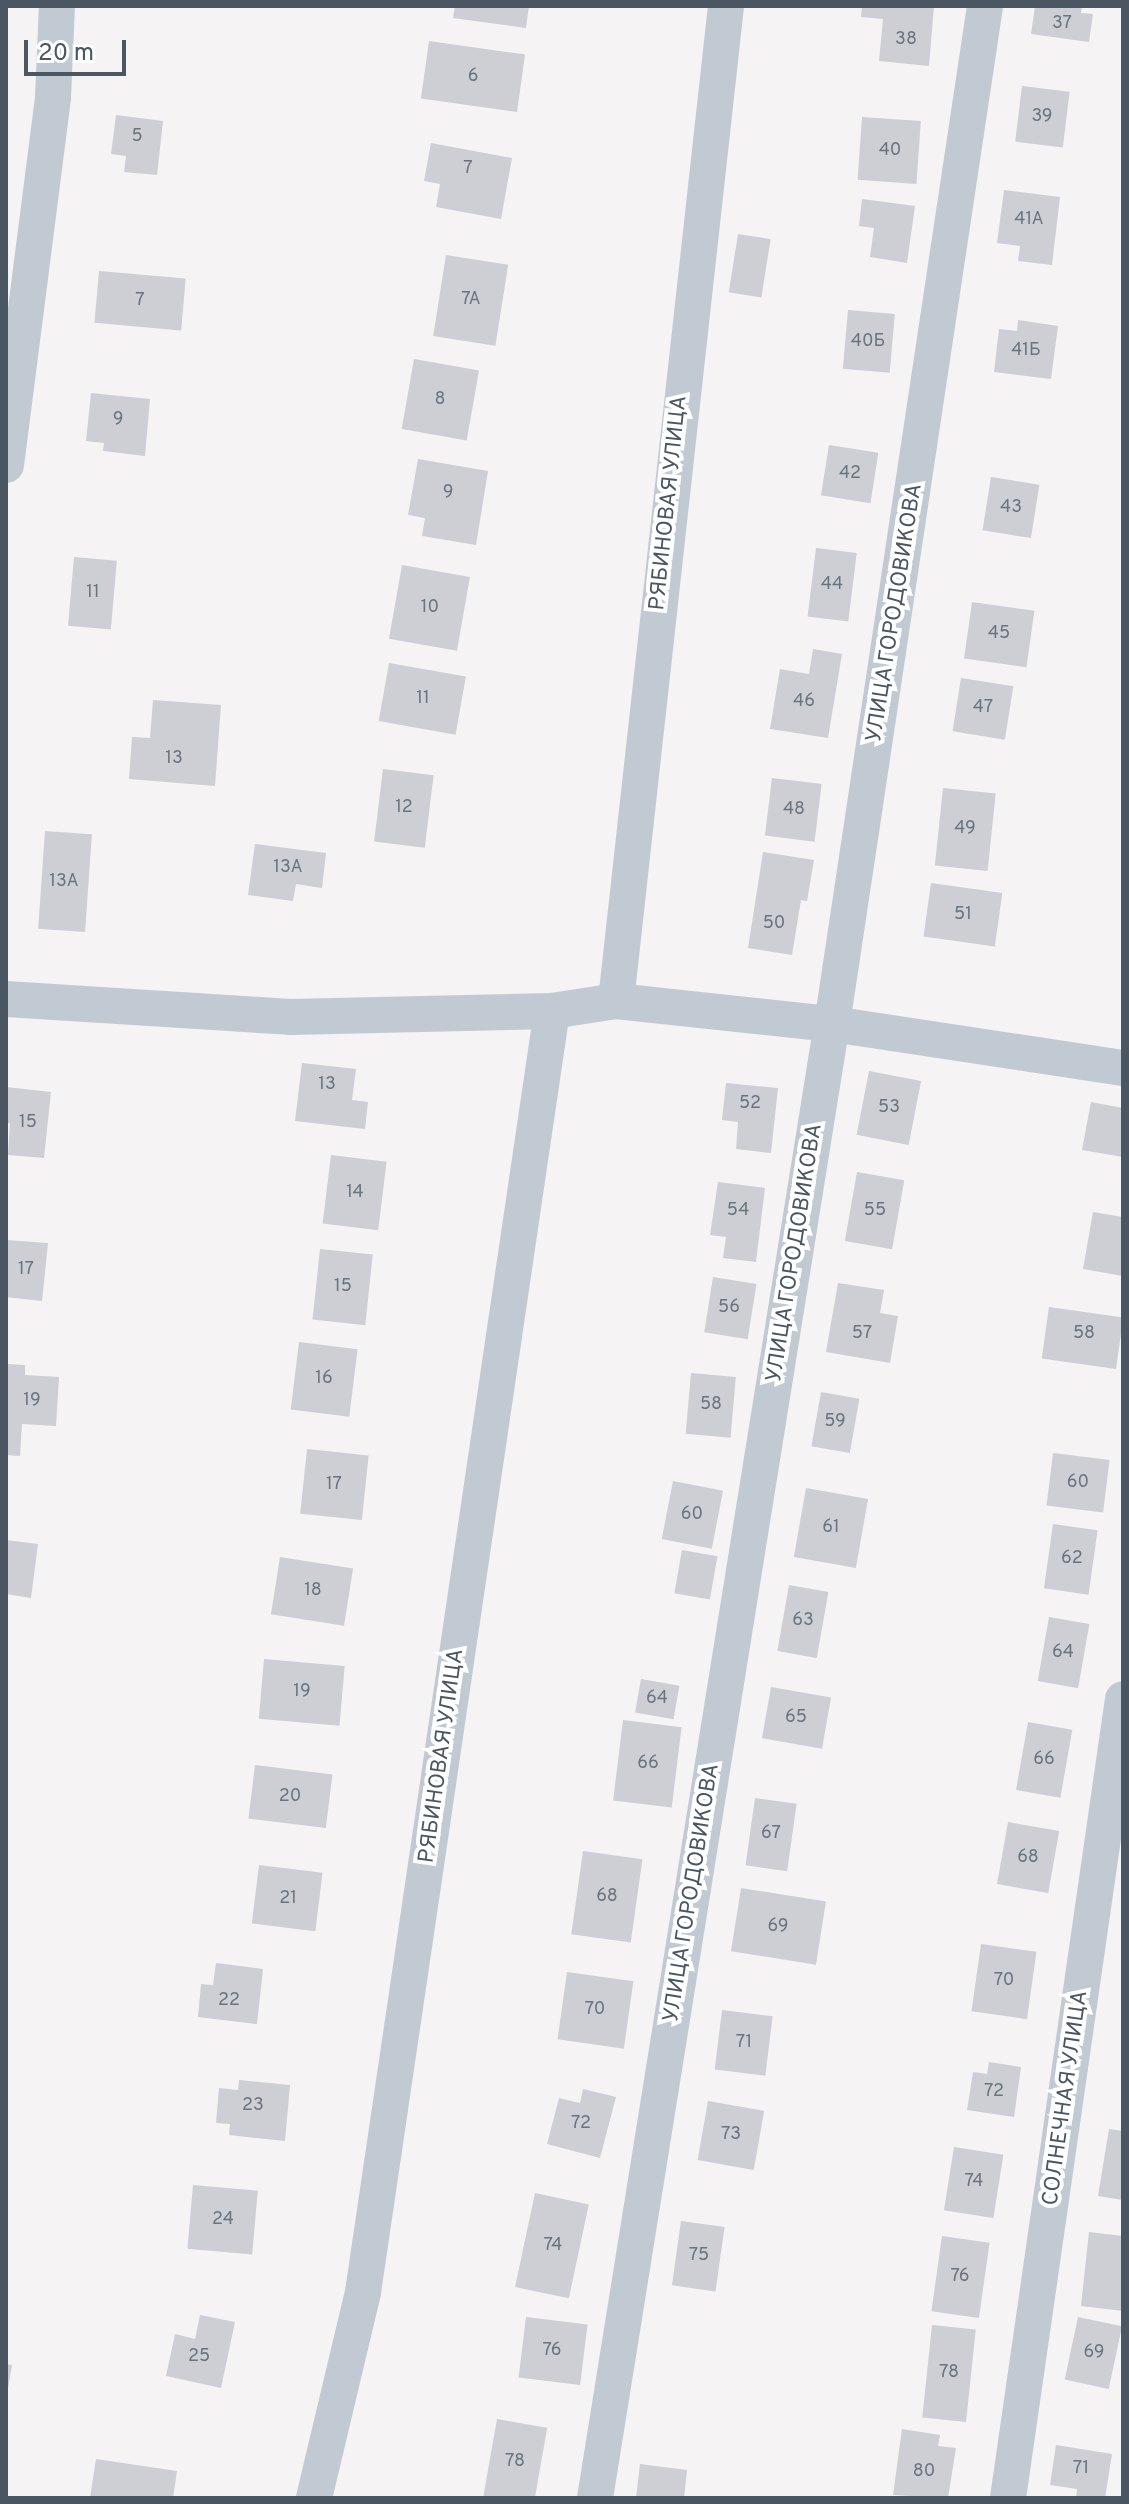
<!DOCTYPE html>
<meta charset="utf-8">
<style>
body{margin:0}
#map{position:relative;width:1129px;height:2504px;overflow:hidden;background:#f5f3f3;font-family:Overpass,sans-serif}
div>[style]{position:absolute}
.building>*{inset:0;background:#cdcfd5;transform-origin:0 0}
.street>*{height:36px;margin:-18px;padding:0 18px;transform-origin:18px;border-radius:18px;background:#c1cad2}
span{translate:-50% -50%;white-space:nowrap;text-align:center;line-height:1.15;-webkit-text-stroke:8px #fff;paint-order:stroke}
.number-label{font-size:18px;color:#6b747e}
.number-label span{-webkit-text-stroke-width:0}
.street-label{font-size:22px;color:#4a5661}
.frame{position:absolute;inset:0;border:8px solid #4a5661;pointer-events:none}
.scale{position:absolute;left:24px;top:40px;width:102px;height:36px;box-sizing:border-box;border:4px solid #4a5661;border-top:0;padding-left:10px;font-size:24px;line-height:28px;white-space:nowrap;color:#4a5661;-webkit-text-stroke:6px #fff;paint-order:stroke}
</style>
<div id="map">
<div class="building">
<div style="clip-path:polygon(455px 6px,529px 6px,526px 28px,453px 18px)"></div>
<div style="clip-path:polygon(862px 6px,934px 6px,929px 66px,879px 61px,883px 19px,861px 17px)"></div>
<div style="clip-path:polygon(1035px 6px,1082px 6px,1081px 13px,1093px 14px,1089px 42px,1031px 34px)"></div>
<div style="left:429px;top:41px;width:97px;height:58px;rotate:8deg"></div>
<div style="left:1022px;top:86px;width:48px;height:56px;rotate:7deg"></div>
<div style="clip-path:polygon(116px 115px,163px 121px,157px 175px,124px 172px,126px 156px,111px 154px)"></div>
<div style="left:862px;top:117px;width:59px;height:63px;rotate:4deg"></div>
<div style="clip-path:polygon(431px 143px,512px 158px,501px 219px,436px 207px,440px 184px,424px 181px)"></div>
<div style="clip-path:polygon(1004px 190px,1060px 197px,1052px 265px,1018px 261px,1020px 246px,997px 243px)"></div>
<div style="clip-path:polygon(862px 199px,915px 206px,907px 263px,870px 257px,874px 228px,859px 226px)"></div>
<div style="left:738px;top:234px;width:33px;height:59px;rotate:9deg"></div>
<div style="left:446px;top:255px;width:63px;height:82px;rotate:9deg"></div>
<div style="left:99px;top:271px;width:87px;height:52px;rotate:5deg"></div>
<div style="left:848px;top:310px;width:47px;height:59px;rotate:5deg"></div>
<div style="clip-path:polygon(1018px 320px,1058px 326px,1051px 379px,994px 372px,999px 329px,1017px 331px)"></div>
<div style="left:414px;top:359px;width:66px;height:71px;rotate:10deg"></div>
<div style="clip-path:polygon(91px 393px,150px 399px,145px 456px,103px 451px,104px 443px,86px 441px)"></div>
<div style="left:829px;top:445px;width:50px;height:51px;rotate:9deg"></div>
<div style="clip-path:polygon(418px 459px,488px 471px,476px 545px,422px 536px,425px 518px,408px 515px)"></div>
<div style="left:991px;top:477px;width:49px;height:54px;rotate:9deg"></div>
<div style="left:816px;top:548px;width:41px;height:69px;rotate:7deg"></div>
<div style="left:74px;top:557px;width:43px;height:69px;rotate:5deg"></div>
<div style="left:402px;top:565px;width:69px;height:75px;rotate:10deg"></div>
<div style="left:972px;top:602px;width:63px;height:57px;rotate:8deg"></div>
<div style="clip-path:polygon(813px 649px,842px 654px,828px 738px,770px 729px,780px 669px,809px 674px)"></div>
<div style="left:389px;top:663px;width:78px;height:59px;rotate:10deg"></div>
<div style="left:961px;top:678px;width:53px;height:54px;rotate:9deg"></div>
<div style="clip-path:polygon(153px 700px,221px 705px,215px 786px,129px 779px,132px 737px,150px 738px)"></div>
<div style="left:383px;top:769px;width:51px;height:73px;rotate:7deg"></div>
<div style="left:772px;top:778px;width:50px;height:58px;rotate:7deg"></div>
<div style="left:943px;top:788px;width:53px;height:78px;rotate:6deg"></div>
<div style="left:45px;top:831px;width:47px;height:98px;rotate:4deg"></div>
<div style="clip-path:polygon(255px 844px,326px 853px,322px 888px,296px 884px,293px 901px,248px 895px)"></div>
<div style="clip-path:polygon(763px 852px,814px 860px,807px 901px,801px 900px,792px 955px,748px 948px)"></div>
<div style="left:931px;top:883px;width:72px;height:54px;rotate:8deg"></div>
<div style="clip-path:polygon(302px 1063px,356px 1069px,352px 1100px,368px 1102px,365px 1129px,295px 1121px)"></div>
<div style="left:869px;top:1071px;width:53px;height:65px;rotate:11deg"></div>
<div style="clip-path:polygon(726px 1083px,778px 1088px,771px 1153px,736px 1149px,738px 1122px,722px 1120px)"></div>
<div style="clip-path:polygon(6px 1087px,51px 1092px,44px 1158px,8px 1155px,10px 1123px,6px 1123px)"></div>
<div style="clip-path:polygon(1091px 1102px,1123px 1108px,1123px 1157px,1082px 1150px)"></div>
<div style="left:331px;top:1155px;width:56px;height:69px;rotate:7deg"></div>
<div style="left:857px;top:1172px;width:48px;height:70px;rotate:10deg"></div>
<div style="clip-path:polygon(718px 1182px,765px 1188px,756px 1262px,723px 1258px,726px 1237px,710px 1235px)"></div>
<div style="clip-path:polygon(1093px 1212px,1123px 1217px,1123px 1276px,1083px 1269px)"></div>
<div style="clip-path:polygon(6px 1240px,48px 1243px,42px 1301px,6px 1297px)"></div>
<div style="left:320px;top:1249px;width:53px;height:71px;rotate:6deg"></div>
<div style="left:713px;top:1277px;width:44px;height:56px;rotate:9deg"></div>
<div style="clip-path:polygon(838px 1283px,884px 1290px,880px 1313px,898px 1316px,890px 1363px,826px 1352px)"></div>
<div style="left:1049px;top:1307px;width:75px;height:52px;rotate:8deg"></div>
<div style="left:299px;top:1342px;width:59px;height:68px;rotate:7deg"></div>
<div style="clip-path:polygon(6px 1364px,25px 1365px,25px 1375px,59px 1377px,56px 1426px,22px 1424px,20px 1456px,6px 1455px)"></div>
<div style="left:691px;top:1373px;width:45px;height:61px;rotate:5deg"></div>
<div style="left:821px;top:1392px;width:39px;height:55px;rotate:10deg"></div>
<div style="left:307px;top:1449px;width:62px;height:65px;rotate:6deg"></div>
<div style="left:1053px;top:1453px;width:57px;height:53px;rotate:7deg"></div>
<div style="left:673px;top:1481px;width:51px;height:59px;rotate:11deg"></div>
<div style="left:806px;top:1488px;width:63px;height:70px;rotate:10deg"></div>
<div style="left:1053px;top:1524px;width:45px;height:65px;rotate:8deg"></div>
<div style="clip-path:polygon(6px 1540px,38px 1544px,31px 1598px,6px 1594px)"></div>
<div style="left:682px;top:1550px;width:36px;height:44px;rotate:10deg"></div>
<div style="left:280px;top:1557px;width:74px;height:58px;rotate:9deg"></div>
<div style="left:789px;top:1585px;width:40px;height:67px;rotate:10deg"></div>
<div style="left:1049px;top:1617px;width:41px;height:65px;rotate:10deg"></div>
<div style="left:264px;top:1659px;width:81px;height:60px;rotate:5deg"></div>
<div style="left:641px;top:1679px;width:39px;height:34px;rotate:10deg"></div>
<div style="left:771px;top:1687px;width:61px;height:52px;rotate:10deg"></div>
<div style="left:623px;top:1720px;width:59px;height:81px;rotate:7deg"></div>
<div style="left:1028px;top:1722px;width:45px;height:69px;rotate:10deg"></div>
<div style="left:255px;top:1765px;width:78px;height:54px;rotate:7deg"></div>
<div style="left:755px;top:1798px;width:42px;height:68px;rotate:8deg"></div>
<div style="left:1008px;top:1822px;width:52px;height:63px;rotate:10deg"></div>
<div style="left:583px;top:1851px;width:60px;height:84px;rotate:8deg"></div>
<div style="left:259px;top:1865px;width:64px;height:59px;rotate:7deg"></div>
<div style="left:741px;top:1888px;width:86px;height:64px;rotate:9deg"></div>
<div style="left:981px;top:1944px;width:56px;height:68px;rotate:8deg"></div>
<div style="clip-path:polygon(216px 1963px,263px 1969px,257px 2024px,198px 2017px,201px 1984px,213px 1985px)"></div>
<div style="left:567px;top:1972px;width:67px;height:68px;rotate:8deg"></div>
<div style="left:722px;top:2010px;width:51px;height:60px;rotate:7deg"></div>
<div style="clip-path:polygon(989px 2062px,1021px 2067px,1014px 2117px,967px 2110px,973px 2072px,987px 2074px)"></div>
<div style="clip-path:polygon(239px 2080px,290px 2085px,285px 2141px,229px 2135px,230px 2124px,216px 2123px,219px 2088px,238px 2090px)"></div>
<div style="clip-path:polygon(583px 2089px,616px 2097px,600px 2158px,547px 2144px,559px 2098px,580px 2103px)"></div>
<div style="left:708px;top:2101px;width:57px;height:60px;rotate:10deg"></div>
<div style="clip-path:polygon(1109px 2129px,1123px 2131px,1123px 2200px,1098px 2196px)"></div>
<div style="left:954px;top:2147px;width:50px;height:64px;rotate:9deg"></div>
<div style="left:193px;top:2185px;width:65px;height:64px;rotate:5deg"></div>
<div style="left:535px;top:2193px;width:55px;height:96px;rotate:12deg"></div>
<div style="left:681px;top:2221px;width:44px;height:65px;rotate:8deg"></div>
<div style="clip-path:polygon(1089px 2232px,1123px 2236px,1123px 2311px,1081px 2306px)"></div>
<div style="left:942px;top:2236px;width:48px;height:76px;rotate:8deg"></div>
<div style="clip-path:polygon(200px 2315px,235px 2322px,221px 2388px,166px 2376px,175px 2334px,195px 2339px)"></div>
<div style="left:526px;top:2317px;width:62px;height:61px;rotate:7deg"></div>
<div style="left:1078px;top:2317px;width:45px;height:64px;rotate:12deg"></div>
<div style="left:932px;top:2325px;width:44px;height:93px;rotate:6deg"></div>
<div style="clip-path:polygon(6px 2364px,12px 2365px,8px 2389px,6px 2389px)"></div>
<div style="left:497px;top:2419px;width:51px;height:78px;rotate:10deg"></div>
<div style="clip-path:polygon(902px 2429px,940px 2435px,938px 2446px,956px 2448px,948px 2498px,893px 2495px)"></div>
<div style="clip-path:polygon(1056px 2445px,1112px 2454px,1105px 2498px,1076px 2498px,1077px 2489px,1050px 2485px)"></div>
<div style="clip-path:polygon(96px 2459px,177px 2471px,173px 2498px,90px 2498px)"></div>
<div style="clip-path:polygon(640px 2464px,687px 2470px,684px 2498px,636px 2498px)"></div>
</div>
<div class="street">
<div style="left:6px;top:465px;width:371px;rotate:-82.7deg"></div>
<div style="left:53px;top:97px;width:91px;rotate:-87.5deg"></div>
<div style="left:6px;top:999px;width:285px;rotate:3.6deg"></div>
<div style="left:290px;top:1017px;width:262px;rotate:-1.3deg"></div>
<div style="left:552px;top:1011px;width:65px;rotate:-8.9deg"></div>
<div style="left:616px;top:1001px;width:217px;rotate:6.1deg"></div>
<div style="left:832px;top:1024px;width:294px;rotate:8.6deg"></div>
<div style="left:616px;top:1001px;width:1001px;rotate:-83.69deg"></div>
<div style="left:314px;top:2498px;width:212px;rotate:-76.6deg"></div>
<div style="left:363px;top:2292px;width:1295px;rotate:-81.61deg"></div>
<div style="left:595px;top:2498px;width:1493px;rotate:-80.87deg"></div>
<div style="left:832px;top:1024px;width:1029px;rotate:-81.45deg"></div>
<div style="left:1008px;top:2498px;width:807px;rotate:-81.81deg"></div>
</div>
<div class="number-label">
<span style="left:1062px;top:24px">37</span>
<span style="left:906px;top:40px">38</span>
<span style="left:473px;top:77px">6</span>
<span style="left:1042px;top:117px">39</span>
<span style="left:137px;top:137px">5</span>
<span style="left:890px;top:151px">40</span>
<span style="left:468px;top:169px">7</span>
<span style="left:1029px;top:220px">41А</span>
<span style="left:471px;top:300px">7А</span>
<span style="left:140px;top:301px">7</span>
<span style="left:868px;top:342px">40Б</span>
<span style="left:1026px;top:351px">41Б</span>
<span style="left:440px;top:400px">8</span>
<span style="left:118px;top:420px">9</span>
<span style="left:850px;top:474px">42</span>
<span style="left:448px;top:493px">9</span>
<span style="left:1011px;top:508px">43</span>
<span style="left:832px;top:585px">44</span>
<span style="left:93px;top:593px">11</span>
<span style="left:430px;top:608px">10</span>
<span style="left:999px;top:634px">45</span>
<span style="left:423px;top:699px">11</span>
<span style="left:804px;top:702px">46</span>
<span style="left:983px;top:708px">47</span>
<span style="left:174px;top:759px">13</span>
<span style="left:404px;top:808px">12</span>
<span style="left:794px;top:810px">48</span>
<span style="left:965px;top:829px">49</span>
<span style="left:288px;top:868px">13А</span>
<span style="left:64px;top:882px">13А</span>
<span style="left:963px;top:915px">51</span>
<span style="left:774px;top:924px">50</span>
<span style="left:327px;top:1085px">13</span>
<span style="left:750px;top:1104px">52</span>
<span style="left:889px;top:1108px">53</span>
<span style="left:28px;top:1123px">15</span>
<span style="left:355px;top:1193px">14</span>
<span style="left:738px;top:1211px">54</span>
<span style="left:875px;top:1211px">55</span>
<span style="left:26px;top:1270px">17</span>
<span style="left:343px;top:1287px">15</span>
<span style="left:729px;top:1308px">56</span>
<span style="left:862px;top:1334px">57</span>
<span style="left:1084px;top:1334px">58</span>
<span style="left:324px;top:1379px">16</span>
<span style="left:32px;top:1401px">19</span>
<span style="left:711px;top:1405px">58</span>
<span style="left:835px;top:1422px">59</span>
<span style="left:1078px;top:1483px">60</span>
<span style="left:334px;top:1485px">17</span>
<span style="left:692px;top:1515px">60</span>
<span style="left:831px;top:1528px">61</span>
<span style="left:1072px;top:1559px">62</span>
<span style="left:313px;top:1591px">18</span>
<span style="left:803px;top:1621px">63</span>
<span style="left:1063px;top:1653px">64</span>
<span style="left:302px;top:1692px">19</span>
<span style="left:657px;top:1699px">64</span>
<span style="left:796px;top:1718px">65</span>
<span style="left:1044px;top:1760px">66</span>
<span style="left:648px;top:1764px">66</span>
<span style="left:290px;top:1797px">20</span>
<span style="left:771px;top:1834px">67</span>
<span style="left:1028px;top:1858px">68</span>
<span style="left:607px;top:1897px">68</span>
<span style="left:288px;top:1899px">21</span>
<span style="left:778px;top:1927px">69</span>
<span style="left:1004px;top:1981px">70</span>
<span style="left:229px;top:2001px">22</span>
<span style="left:595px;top:2010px">70</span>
<span style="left:744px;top:2043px">71</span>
<span style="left:994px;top:2092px">72</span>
<span style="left:253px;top:2106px">23</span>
<span style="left:581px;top:2124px">72</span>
<span style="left:731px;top:2135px">73</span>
<span style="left:974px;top:2182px">74</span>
<span style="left:223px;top:2220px">24</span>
<span style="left:553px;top:2246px">74</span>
<span style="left:699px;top:2256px">75</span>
<span style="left:960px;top:2277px">76</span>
<span style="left:552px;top:2351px">76</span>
<span style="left:1094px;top:2353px">69</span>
<span style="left:199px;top:2357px">25</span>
<span style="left:949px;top:2373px">78</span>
<span style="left:515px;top:2462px">78</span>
<span style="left:1081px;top:2469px">71</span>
<span style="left:924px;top:2472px">80</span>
</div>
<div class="street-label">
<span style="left:669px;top:503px;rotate:-84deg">РЯБИНОВАЯ УЛИЦА</span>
<span style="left:895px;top:613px;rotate:-81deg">УЛИЦА ГОРОДОВИКОВА</span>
<span style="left:795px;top:1253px;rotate:-81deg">УЛИЦА ГОРОДОВИКОВА</span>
<span style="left:442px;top:1756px;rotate:-82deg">РЯБИНОВАЯ УЛИЦА</span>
<span style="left:692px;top:1893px;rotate:-81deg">УЛИЦА ГОРОДОВИКОВА</span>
<span style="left:1066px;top:2098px;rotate:-82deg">СОЛНЕЧНАЯ УЛИЦА</span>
</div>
<div class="frame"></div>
<div class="scale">20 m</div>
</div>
